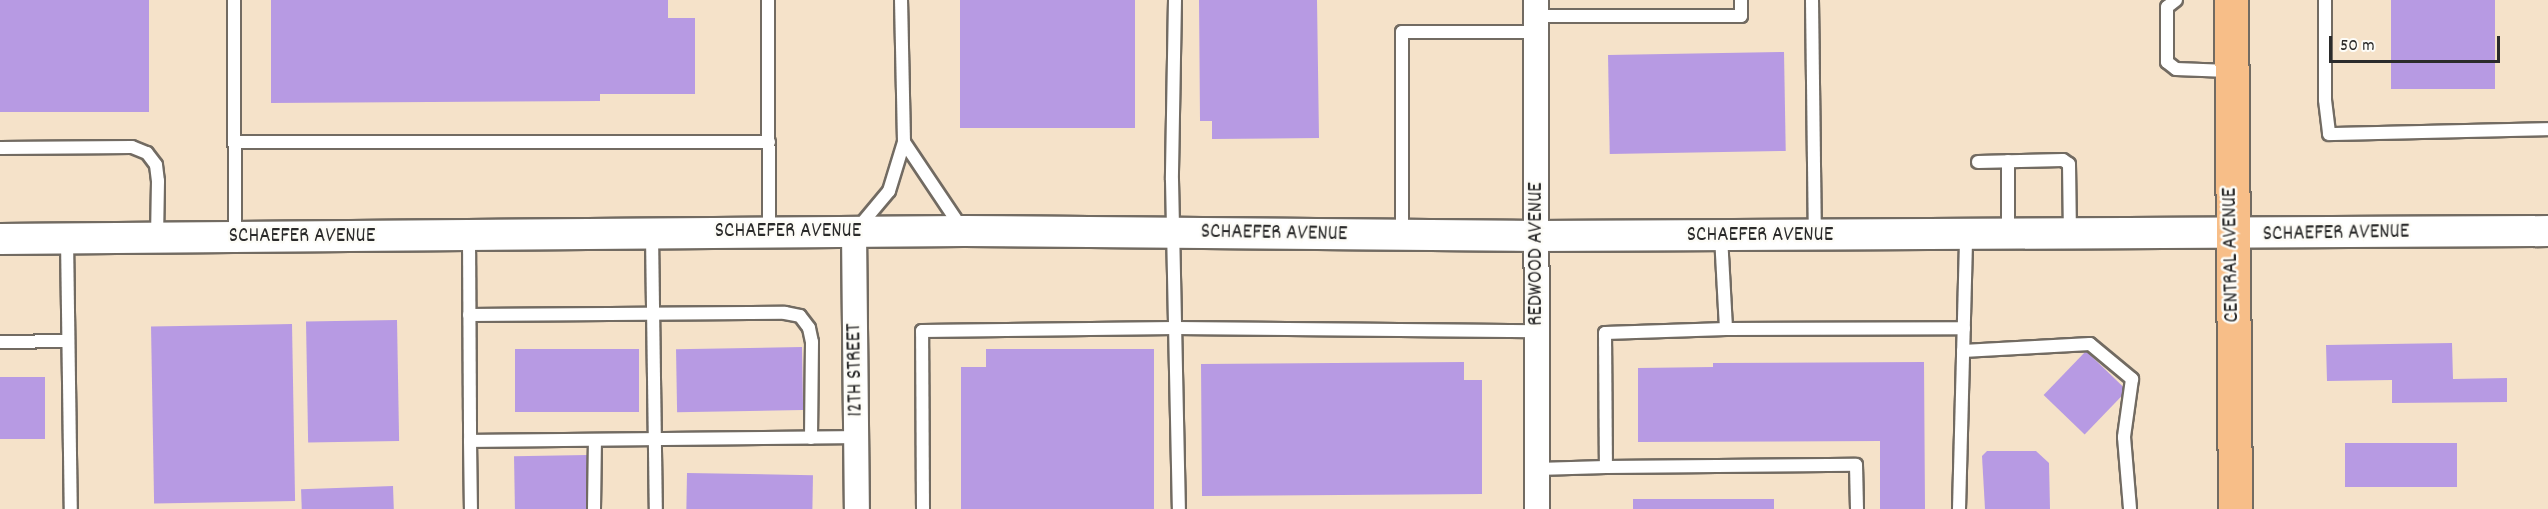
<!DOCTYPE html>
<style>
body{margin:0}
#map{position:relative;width:2548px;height:509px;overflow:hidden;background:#f5e2c9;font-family:Dekko,sans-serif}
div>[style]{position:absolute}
.building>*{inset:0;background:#b79ae3;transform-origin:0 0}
.roads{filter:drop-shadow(2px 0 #726b62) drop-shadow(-2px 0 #726b62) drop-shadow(0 2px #726b62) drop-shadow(0 -2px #726b62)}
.service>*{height:12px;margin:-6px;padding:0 6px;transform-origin:6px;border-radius:6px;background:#fff}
.minor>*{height:24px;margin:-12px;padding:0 12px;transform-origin:12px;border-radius:12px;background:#fff}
.tertiary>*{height:30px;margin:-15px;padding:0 15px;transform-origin:15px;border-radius:15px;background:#fff}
.primary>*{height:33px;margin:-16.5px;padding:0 16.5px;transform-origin:16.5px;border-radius:16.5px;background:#f7be88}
span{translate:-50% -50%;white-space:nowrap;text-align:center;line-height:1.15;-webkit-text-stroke:5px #fdfcf7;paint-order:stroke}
.street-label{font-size:21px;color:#2b2b2b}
.scale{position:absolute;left:2329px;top:36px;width:171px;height:27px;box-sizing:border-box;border:3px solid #2b2b2b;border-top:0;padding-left:8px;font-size:18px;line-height:21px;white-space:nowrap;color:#2b2b2b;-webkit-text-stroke:4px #fdfcf7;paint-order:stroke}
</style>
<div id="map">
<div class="building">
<div style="left:0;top:0;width:149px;height:112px"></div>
<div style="clip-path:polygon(271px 0,668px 0,668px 18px,695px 18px,695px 94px,600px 94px,600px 101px,271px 103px)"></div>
<div style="left:960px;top:0;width:175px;height:128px"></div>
<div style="clip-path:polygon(1199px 0,1317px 0,1319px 138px,1212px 139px,1212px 121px,1200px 121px)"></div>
<div style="left:2391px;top:0;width:104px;height:89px"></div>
<div style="left:1784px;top:52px;width:99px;height:176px;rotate:89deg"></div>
<div style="left:397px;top:320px;width:121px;height:91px;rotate:89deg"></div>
<div style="left:292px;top:324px;width:177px;height:141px;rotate:89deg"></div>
<div style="clip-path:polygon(2452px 343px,2453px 379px,2507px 378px,2507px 402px,2392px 403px,2392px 380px,2327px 381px,2326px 345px)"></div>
<div style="left:802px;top:347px;width:63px;height:126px;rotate:89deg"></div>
<div style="left:515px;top:349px;width:124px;height:63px"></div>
<div style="clip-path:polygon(986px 349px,1154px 349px,1154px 509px,961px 509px,961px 367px,986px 367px)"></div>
<div style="left:2086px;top:351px;width:57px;height:61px;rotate:44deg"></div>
<div style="clip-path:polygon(1464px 362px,1464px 380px,1482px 380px,1482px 494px,1202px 496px,1201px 364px)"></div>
<div style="clip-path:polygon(1924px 362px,1925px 509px,1880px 509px,1880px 441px,1638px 442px,1638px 368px,1713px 367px,1713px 363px)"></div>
<div style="left:45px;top:377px;width:62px;height:45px;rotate:90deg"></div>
<div style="left:2457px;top:443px;width:44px;height:112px;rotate:90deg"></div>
<div style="clip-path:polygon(1987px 451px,2036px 451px,2049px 463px,2050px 509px,1985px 509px,1982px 456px)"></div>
<div style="left:587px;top:455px;width:54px;height:73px;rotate:89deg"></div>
<div style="left:687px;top:473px;width:126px;height:36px;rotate:1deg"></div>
<div style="left:393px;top:486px;width:23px;height:92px;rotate:88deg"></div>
<div style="left:1633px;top:499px;width:141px;height:10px"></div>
</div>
<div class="roads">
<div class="service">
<div style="left:234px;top:0;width:237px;rotate:89.8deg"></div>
<div style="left:768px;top:0;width:233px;rotate:89.8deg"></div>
<div style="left:1175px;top:0;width:180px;rotate:91deg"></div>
<div style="left:1172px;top:180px;width:329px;rotate:88.8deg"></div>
<div style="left:1812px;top:0;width:236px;rotate:89.3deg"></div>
<div style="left:2176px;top:0;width:11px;rotate:142deg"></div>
<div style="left:2167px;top:7px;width:55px;rotate:90deg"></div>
<div style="left:2167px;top:62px;width:11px;rotate:38deg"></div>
<div style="left:2176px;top:69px;width:53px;rotate:2.2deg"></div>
<div style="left:2325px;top:0;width:100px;rotate:90deg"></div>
<div style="left:2325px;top:100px;width:34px;rotate:83deg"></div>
<div style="left:2329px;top:134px;width:219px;rotate:-1.3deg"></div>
<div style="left:1536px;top:16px;width:205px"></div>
<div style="left:1741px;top:16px;width:16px;rotate:-90deg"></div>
<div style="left:235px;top:142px;width:534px"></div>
<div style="left:904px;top:142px;width:106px;rotate:56.2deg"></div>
<div style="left:0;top:148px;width:132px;rotate:-0.4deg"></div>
<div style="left:132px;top:147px;width:16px;rotate:22deg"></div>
<div style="left:147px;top:153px;width:15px;rotate:53deg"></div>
<div style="left:156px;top:165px;width:16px;rotate:83deg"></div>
<div style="left:158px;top:181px;width:56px;rotate:91deg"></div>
<div style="left:2008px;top:161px;width:73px;rotate:90deg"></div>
<div style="left:1978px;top:162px;width:85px;rotate:-1.3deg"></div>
<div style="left:2063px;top:160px;width:7px;rotate:34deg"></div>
<div style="left:2069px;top:164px;width:70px;rotate:89.2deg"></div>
<div style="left:858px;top:228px;width:48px;rotate:-50deg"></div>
<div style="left:889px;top:191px;width:51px;rotate:-73deg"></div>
<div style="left:904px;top:142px;width:142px;rotate:-91.2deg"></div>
<div style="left:469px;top:235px;width:206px;rotate:89.7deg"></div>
<div style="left:470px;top:441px;width:387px;rotate:-0.6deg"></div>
<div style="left:652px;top:235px;width:274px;rotate:89.2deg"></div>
<div style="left:1402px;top:235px;width:203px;rotate:-90deg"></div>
<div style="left:1402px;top:32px;width:134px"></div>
<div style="left:1721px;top:236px;width:93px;rotate:86.9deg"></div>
<div style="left:1726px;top:329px;width:121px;rotate:178.1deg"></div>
<div style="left:1605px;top:333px;width:134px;rotate:89.6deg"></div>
<div style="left:1606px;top:467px;width:250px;rotate:-0.5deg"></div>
<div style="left:1856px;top:465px;width:44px;rotate:88.7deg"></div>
<div style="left:67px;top:239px;width:270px;rotate:89.2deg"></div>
<div style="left:469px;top:315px;width:316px;rotate:-0.4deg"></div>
<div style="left:785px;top:313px;width:15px;rotate:11deg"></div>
<div style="left:800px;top:316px;width:15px;rotate:53deg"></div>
<div style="left:809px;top:328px;width:14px;rotate:78deg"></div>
<div style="left:812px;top:342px;width:96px;rotate:90.6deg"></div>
<div style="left:1726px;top:329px;width:238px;rotate:-0.2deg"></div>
<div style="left:0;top:342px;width:68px;rotate:-0.8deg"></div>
<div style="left:1963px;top:351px;width:127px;rotate:-3.2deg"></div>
<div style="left:2090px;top:344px;width:55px;rotate:39.8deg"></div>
<div style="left:2132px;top:379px;width:59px;rotate:97.9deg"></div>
<div style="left:2124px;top:437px;width:72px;rotate:85.2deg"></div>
<div style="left:470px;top:441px;width:68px;rotate:89.2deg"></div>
<div style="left:1537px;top:469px;width:69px;rotate:-1.7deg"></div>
<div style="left:594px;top:509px;width:69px;rotate:-89.2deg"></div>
<div style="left:923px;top:509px;width:178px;rotate:-90.3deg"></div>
<div style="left:922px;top:331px;width:253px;rotate:-0.7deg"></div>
<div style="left:1175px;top:328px;width:363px;rotate:0.5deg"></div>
<div style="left:1959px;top:509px;width:274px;rotate:-88.5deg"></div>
</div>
<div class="minor">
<div style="left:1536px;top:0;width:509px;rotate:89.89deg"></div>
<div style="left:854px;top:232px;width:277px;rotate:89.4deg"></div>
</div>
<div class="tertiary">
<div style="left:0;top:239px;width:964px;rotate:-0.48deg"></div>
<div style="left:964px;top:231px;width:574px;rotate:0.5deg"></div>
<div style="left:1538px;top:236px;width:1010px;rotate:-0.28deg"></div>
</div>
<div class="primary">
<div style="left:2231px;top:0;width:509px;rotate:89.55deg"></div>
</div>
</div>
<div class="street-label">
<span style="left:788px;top:232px">SCHAEFER AVENUE</span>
<span style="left:1274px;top:234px;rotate:1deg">SCHAEFER AVENUE</span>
<span style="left:2336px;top:234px;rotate:-1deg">SCHAEFER AVENUE</span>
<span style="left:1760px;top:236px">SCHAEFER AVENUE</span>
<span style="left:302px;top:237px">SCHAEFER AVENUE</span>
<span style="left:1537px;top:254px;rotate:-90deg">REDWOOD AVENUE</span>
<span style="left:2232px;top:255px;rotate:-91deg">CENTRAL AVENUE</span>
<span style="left:856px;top:370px;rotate:-91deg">12TH STREET</span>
</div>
<div class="scale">50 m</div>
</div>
